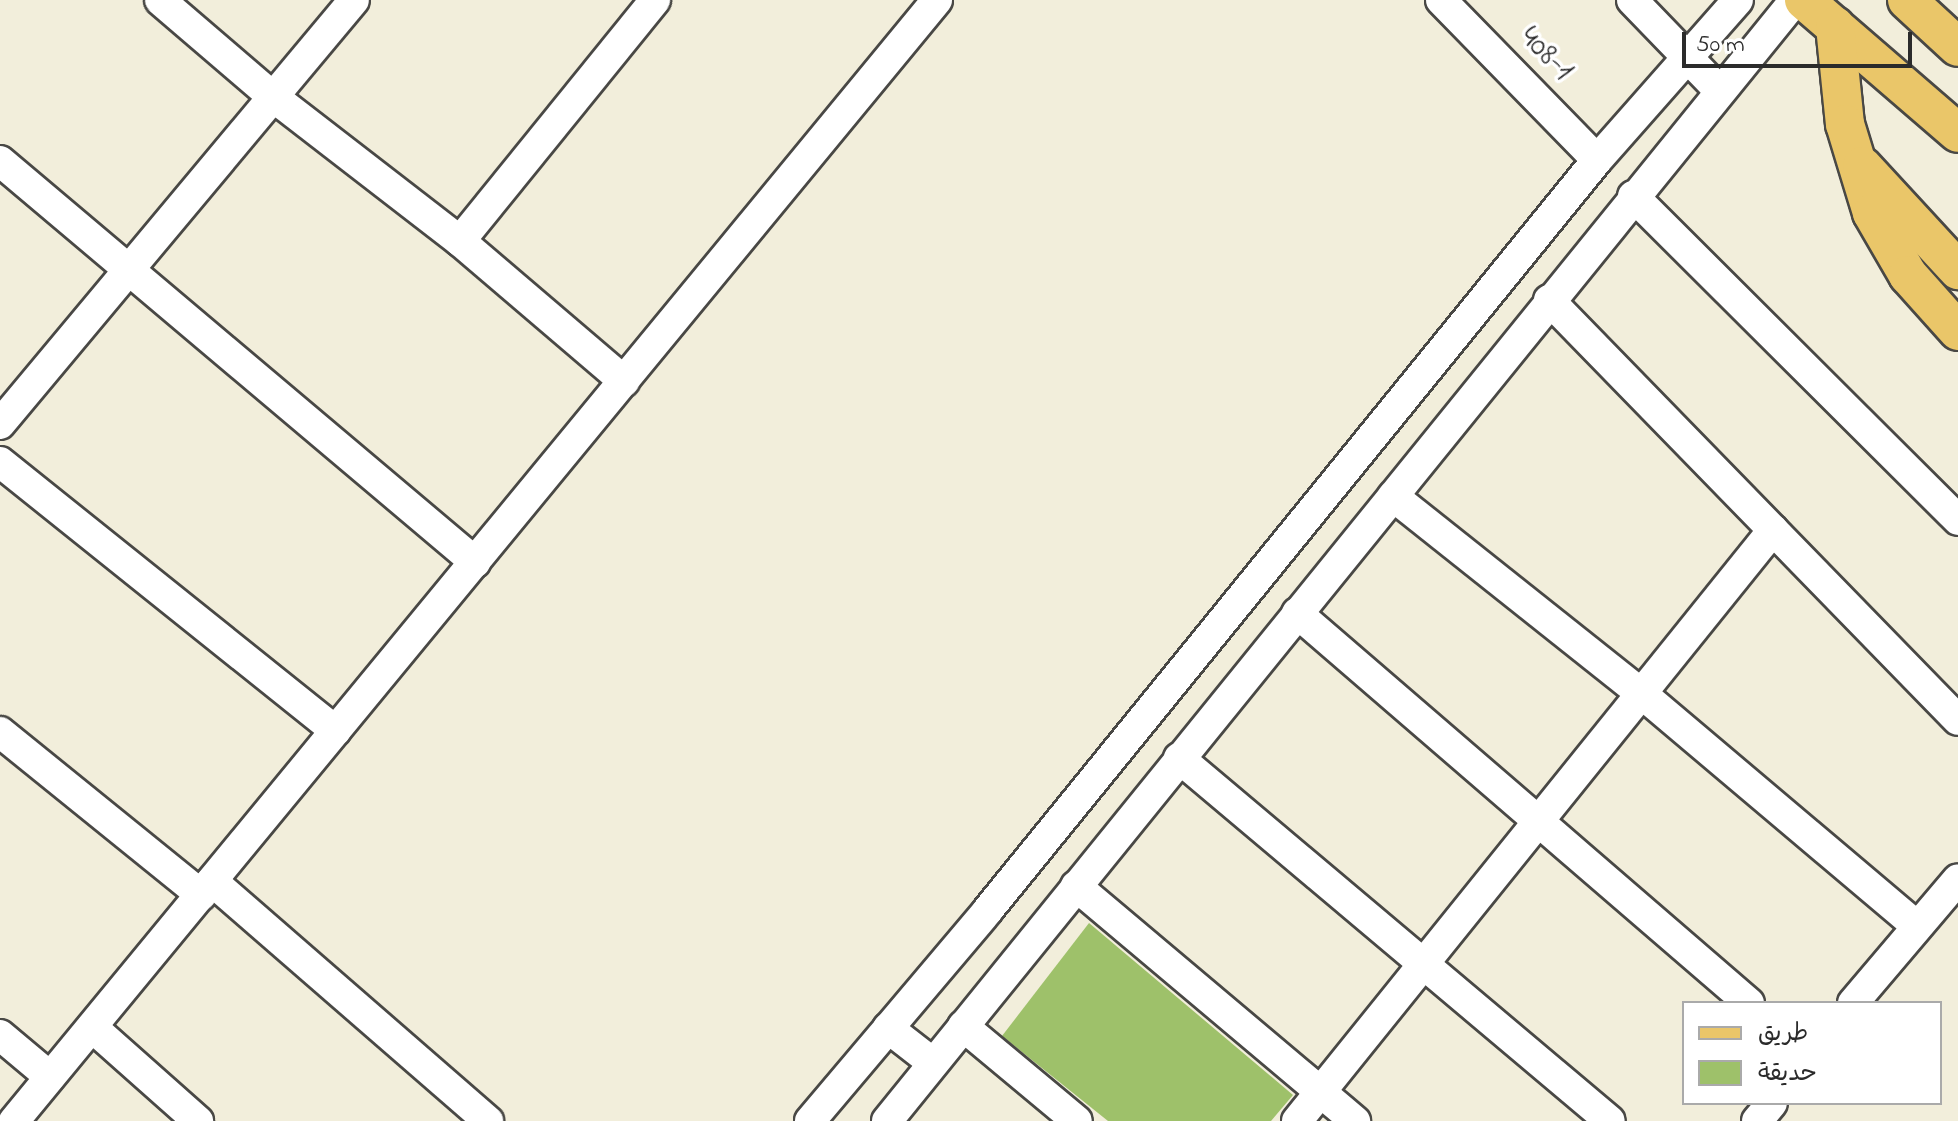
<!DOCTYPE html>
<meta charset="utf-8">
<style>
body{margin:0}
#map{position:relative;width:1958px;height:1121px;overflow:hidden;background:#f2eedb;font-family:"Indie Flower","Playpen Sans Arabic",sans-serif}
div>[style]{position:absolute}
.green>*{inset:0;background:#9ec16a}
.roads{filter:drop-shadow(2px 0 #494845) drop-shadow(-2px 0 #494845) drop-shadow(0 2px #494845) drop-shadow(0 -2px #494845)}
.minor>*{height:30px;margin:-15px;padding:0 15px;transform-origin:15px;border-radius:15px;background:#fff}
.major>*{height:38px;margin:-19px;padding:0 19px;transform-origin:19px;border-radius:19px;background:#eac669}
span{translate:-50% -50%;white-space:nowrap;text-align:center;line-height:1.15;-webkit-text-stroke:7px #fff;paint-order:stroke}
.street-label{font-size:32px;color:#2b2b2b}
.legend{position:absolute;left:1682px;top:1001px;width:260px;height:104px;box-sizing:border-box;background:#fff;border:2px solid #aaa;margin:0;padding:10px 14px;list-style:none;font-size:24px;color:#2b2b2b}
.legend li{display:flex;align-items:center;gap:16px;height:40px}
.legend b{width:40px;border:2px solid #aaa}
.scale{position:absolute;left:1682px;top:32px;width:230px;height:36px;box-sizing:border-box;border:4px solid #2b2b2b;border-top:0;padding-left:10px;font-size:24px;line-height:28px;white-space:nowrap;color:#2b2b2b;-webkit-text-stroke:6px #fff;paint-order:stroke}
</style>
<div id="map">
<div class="green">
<div style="clip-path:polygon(1089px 923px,1293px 1095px,1271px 1121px,1108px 1121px,1002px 1036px)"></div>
</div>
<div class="roads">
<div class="minor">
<div style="left:160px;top:0;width:146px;rotate:40.6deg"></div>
<div style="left:271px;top:95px;width:239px;rotate:37.7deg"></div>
<div style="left:460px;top:241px;width:216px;rotate:40.5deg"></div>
<div style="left:1441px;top:0;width:223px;rotate:45.7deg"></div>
<div style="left:1632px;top:0;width:127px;rotate:46deg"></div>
<div style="left:0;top:161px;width:622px;rotate:40.17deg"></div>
<div style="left:1633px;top:196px;width:459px;rotate:44.9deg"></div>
<div style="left:460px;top:241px;width:310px;rotate:-51deg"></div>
<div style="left:1549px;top:300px;width:586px;rotate:45.76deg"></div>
<div style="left:0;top:424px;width:552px;rotate:-50.14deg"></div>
<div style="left:0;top:462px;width:430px;rotate:38.7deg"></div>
<div style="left:1393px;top:496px;width:317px;rotate:38.5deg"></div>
<div style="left:1641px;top:693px;width:360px;rotate:40.2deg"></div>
<div style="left:1297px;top:613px;width:597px;rotate:40.79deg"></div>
<div style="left:0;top:732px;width:259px;rotate:39deg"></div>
<div style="left:1179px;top:758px;width:563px;rotate:40.11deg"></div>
<div style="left:212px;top:881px;width:366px;rotate:41deg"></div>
<div style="left:1076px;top:886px;width:365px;rotate:40.1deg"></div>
<div style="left:1853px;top:1003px;width:162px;rotate:-49.7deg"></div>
<div style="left:963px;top:1026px;width:148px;rotate:39.8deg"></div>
<div style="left:92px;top:1027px;width:142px;rotate:41.6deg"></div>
<div style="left:888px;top:1028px;width:57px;rotate:37.9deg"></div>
<div style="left:0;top:1035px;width:65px;rotate:40deg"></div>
<div style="left:14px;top:1121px;width:1452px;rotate:-50.53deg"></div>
<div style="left:810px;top:1121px;width:276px;rotate:-49.8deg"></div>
<div style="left:988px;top:910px;width:966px;rotate:-50.92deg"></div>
<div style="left:1597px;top:160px;width:213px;rotate:-48.6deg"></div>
<div style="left:887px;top:1121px;width:1443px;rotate:-50.99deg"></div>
<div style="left:1297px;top:1121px;width:759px;rotate:-51.15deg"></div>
<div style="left:1757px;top:1121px;width:23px;rotate:-50deg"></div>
</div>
<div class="major">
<div style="left:1804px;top:0;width:203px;rotate:40.8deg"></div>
<div style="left:1907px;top:0;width:69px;rotate:42.7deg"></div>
<div style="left:1835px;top:26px;width:99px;rotate:84.2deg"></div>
<div style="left:1845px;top:124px;width:93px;rotate:73.1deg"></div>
<div style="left:1872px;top:213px;width:72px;rotate:59.9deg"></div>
<div style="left:1908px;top:275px;width:75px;rotate:48.2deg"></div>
<div style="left:1862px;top:166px;width:142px;rotate:47.3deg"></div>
</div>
</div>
<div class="street-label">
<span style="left:1545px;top:55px;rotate:46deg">408-1</span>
</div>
<ul class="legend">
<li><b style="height:10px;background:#eac669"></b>طريق</li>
<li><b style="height:22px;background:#9ec16a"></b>حديقة</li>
</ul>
<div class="scale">50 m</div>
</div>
